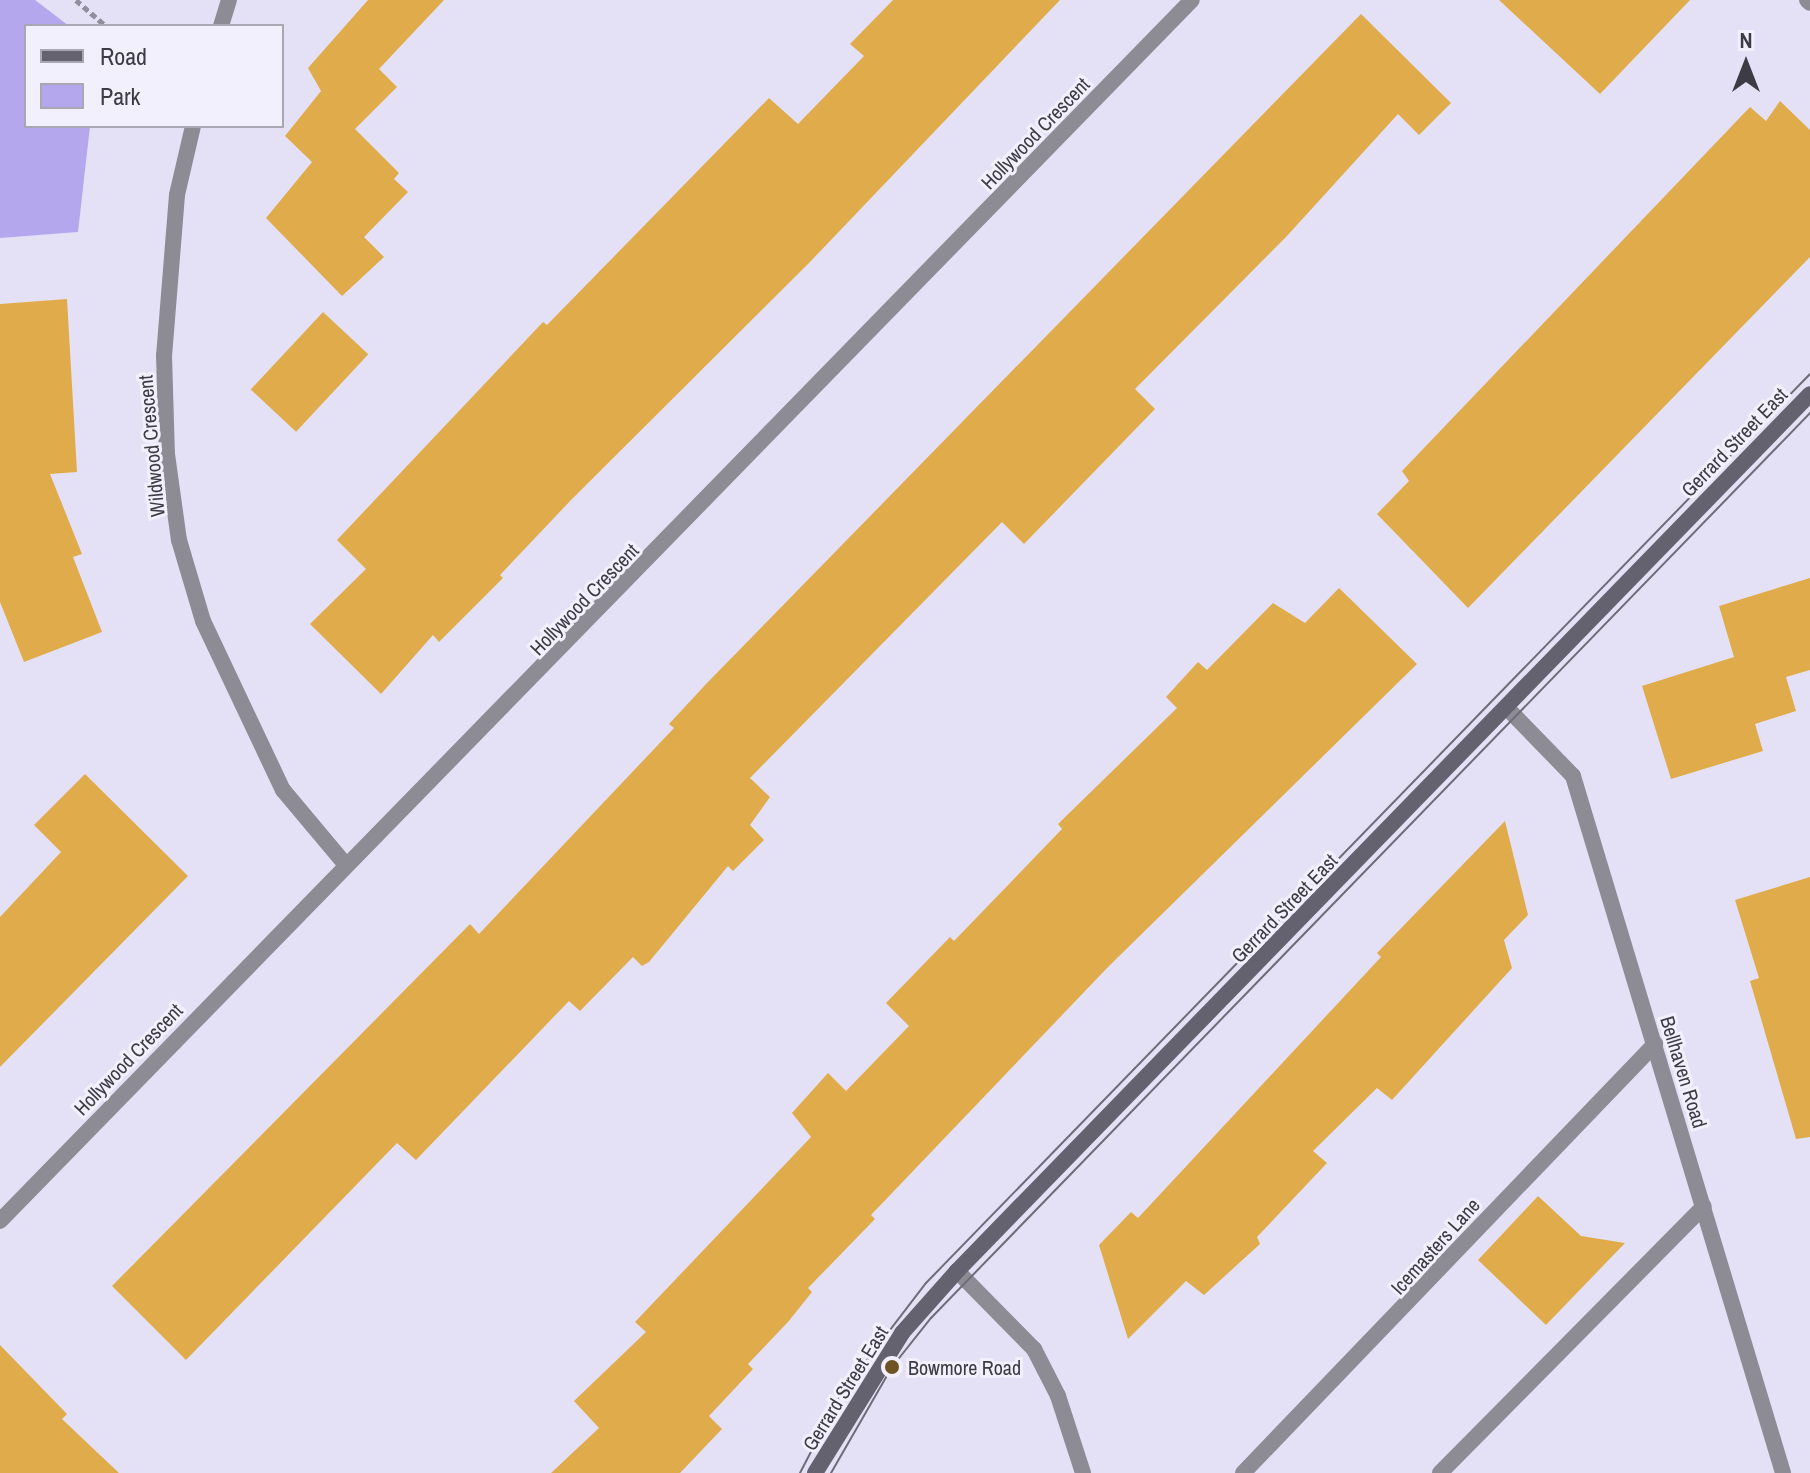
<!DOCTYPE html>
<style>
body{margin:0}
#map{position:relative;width:1810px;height:1473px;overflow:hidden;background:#e4e1f6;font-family:"Archivo Narrow",sans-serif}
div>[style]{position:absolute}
.green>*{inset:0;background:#b4a7ee}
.building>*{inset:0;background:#e0ab4a;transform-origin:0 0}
.path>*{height:5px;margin-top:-2.5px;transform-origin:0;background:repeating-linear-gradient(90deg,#918f9d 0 6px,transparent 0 10px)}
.lane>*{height:16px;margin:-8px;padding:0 8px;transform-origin:8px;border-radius:8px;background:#8d8c94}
.street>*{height:16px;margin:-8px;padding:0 8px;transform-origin:8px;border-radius:8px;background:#8d8c94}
.secondary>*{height:16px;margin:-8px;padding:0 8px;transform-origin:8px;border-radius:8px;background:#64626e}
.tram>*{height:2px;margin:-1px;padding:0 1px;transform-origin:1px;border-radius:1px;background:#6e6c78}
.dots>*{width:22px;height:22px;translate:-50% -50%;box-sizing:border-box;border:4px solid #f1f0fc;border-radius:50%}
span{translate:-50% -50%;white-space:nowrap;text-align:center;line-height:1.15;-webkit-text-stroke:6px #f1f0fc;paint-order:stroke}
.street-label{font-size:20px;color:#3d3c44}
.poi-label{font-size:20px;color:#3d3c44}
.left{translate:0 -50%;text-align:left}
.legend{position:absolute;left:24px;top:24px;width:260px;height:104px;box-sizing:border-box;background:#f1f0fc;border:2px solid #a9a8b2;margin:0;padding:10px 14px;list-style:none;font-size:24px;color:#3d3c44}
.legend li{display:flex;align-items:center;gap:16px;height:40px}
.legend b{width:40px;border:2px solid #a9a8b2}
.north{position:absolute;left:1706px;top:24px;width:80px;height:80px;-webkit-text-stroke:6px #f1f0fc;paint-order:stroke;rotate:0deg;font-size:22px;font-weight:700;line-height:32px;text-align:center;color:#3d3c44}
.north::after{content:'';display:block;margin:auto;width:28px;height:36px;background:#3d3c44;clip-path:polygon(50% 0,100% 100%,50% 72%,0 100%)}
</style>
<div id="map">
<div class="green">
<div style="clip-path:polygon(0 0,35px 0,69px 26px,26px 26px,26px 126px,90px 126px,78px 232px,0 238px)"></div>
</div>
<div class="building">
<div style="clip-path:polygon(368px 0,444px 0,379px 69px,397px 87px,355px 129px,399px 173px,394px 179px,408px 192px,364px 237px,384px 257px,342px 296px,266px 218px,312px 162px,285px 136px,321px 91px,308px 68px)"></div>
<div style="clip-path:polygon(893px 0,1060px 0,809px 263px,572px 499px,500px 575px,503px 578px,439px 642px,433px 635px,381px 694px,310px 624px,366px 569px,337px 540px,543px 322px,547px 325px,769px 98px,798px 124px,864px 56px,850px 44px)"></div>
<div style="clip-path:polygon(1499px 0,1690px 0,1600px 94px)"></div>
<div style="clip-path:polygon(1361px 14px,1451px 103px,1419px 135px,1398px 114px,1286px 237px,1135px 389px,1155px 409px,1024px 544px,1002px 522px,750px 778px,770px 797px,750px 825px,764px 840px,733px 871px,728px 866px,649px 962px,642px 966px,633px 957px,580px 1011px,569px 1001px,416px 1160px,397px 1143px,186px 1360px,112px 1286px,470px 924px,479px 934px,674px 728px,669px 724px,707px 683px)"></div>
<div style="clip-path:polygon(1780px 101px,1810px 130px,1810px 257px,1468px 608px,1377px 514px,1409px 481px,1402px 471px,1750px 107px,1766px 121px)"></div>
<div style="clip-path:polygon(67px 299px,77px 472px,50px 474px,82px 554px,73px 557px,102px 632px,24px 662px,0 602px,0 304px)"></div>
<div style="left:323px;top:312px;width:62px;height:106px;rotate:43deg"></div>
<div style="clip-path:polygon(1810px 578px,1810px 670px,1786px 677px,1796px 711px,1755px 724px,1763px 751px,1671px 779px,1642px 686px,1734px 657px,1719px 606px)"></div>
<div style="clip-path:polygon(1339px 588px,1417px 664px,1108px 967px,871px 1215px,875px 1219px,808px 1288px,812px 1292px,788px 1322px,748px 1364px,753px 1369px,709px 1416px,722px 1429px,680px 1473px,551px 1473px,599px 1428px,574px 1401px,646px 1332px,635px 1322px,811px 1137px,792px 1113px,828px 1073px,846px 1091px,909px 1026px,886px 1003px,950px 937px,954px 941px,1062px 829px,1058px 824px,1177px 708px,1166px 697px,1198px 662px,1207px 670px,1273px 603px,1305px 623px)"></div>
<div style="clip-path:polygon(85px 774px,188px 876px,0 1067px,0 917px,61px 852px,34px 825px)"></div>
<div style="clip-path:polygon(1505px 821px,1528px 915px,1504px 940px,1512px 968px,1392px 1100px,1377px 1088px,1313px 1151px,1327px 1163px,1257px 1237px,1260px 1244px,1204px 1295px,1186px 1281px,1128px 1339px,1099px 1245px,1131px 1212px,1138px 1218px,1381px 957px,1377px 953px)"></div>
<div style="clip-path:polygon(1810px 877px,1810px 1137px,1796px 1139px,1750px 981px,1759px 978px,1735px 900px)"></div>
<div style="clip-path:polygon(1538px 1196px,1581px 1236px,1625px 1243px,1546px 1325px,1478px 1260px)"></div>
<div style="clip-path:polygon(0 1345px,67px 1414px,62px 1419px,119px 1473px,0 1473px)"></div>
</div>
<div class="path">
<div style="left:76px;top:0;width:40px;rotate:41deg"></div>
</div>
<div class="lane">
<div style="left:1243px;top:1473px;width:595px;rotate:-46.16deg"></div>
<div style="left:1440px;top:1473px;width:375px;rotate:-45.3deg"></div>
</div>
<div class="street">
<div style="left:1807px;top:0;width:4px;rotate:45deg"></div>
<div style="left:221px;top:26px;width:27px;rotate:-73deg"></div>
<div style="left:193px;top:126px;width:71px;rotate:103.1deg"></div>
<div style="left:177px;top:195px;width:161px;rotate:94.6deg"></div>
<div style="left:164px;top:355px;width:99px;rotate:88.3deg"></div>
<div style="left:167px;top:454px;width:87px;rotate:82.1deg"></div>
<div style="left:179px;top:540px;width:84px;rotate:73.5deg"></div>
<div style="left:203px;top:621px;width:187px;rotate:64.7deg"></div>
<div style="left:283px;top:790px;width:97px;rotate:50deg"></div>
<div style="left:1506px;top:707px;width:96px;rotate:45.8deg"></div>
<div style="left:1573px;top:776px;width:728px;rotate:73.23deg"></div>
<div style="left:0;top:1221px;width:1706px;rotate:-45.69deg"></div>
<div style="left:957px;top:1271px;width:110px;rotate:45.4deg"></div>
<div style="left:1034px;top:1349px;width:53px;rotate:62.9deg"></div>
<div style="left:1058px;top:1396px;width:81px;rotate:72deg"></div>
</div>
<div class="secondary">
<div style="left:815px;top:1473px;width:165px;rotate:-58.1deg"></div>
<div style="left:902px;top:1333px;width:83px;rotate:-48.4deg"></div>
<div style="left:957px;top:1271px;width:1223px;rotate:-45.79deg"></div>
</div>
<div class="tram">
<div style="left:800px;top:1473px;width:89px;rotate:-62.6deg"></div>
<div style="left:841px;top:1394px;width:140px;rotate:-52.6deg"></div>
<div style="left:926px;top:1283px;width:1268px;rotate:-45.8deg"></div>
<div style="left:831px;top:1473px;width:122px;rotate:-60.1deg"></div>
<div style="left:892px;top:1367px;width:63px;rotate:-51.5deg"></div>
<div style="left:931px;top:1318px;width:1262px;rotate:-45.83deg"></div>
</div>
<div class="dots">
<div style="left:892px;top:1367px;background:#6e5425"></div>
</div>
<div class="street-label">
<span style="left:1035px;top:133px;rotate:-46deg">Hollywood Crescent</span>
<span style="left:1734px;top:442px;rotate:-46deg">Gerrard Street East</span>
<span style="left:151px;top:446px;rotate:-95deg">Wildwood Crescent</span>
<span style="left:584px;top:599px;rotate:-46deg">Hollywood Crescent</span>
<span style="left:1284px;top:908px;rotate:-46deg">Gerrard Street East</span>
<span style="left:128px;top:1059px;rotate:-46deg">Hollywood Crescent</span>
<span style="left:1684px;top:1072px;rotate:73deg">Bellhaven Road</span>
<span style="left:1435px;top:1246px;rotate:-48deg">Icemasters Lane</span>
<span style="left:845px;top:1388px;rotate:-58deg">Gerrard Street East</span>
</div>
<div class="poi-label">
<span class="left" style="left:908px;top:1367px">Bowmore Road</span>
</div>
<ul class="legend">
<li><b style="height:10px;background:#64626e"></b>Road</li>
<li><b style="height:22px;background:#b4a7ee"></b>Park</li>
</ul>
<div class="north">N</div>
</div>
